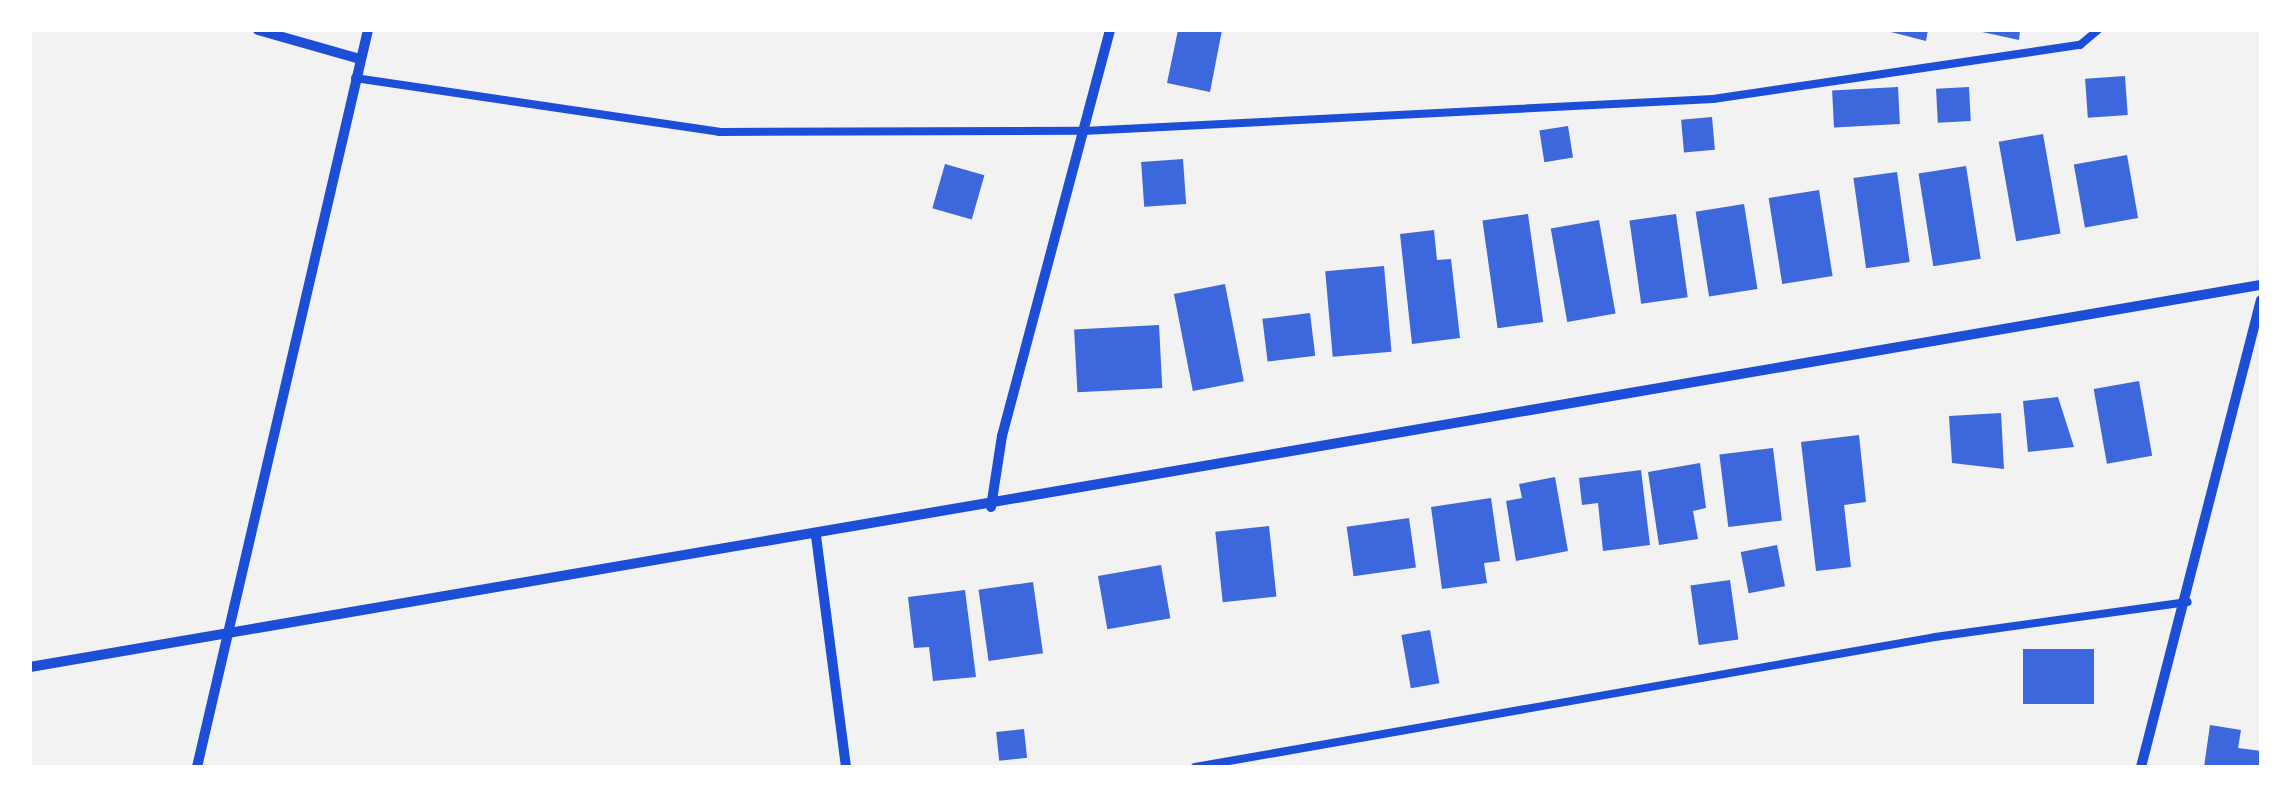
<!DOCTYPE html>
<style>
body{margin:0}
#map{position:relative;width:2291px;height:797px;overflow:hidden;background:#f2f2f2;font-family:"Alegreya Sans",sans-serif}
div>[style]{position:absolute}
.building>*{inset:0;background:#3d67dc;transform-origin:0 0}
.service>*{height:8px;margin:-4px;padding:0 4px;transform-origin:4px;border-radius:4px;background:#1d4ed8}
.minor>*{height:10px;margin:-5px;padding:0 5px;transform-origin:5px;border-radius:5px;background:#1d4ed8}
span{translate:-50% -50%;white-space:nowrap;text-align:center;line-height:1.15;-webkit-text-stroke:8px #fff;paint-order:stroke}
.frame{position:absolute;inset:0;border:32px solid #fff;pointer-events:none}
</style>
<div id="map">
<div class="building">
<div style="clip-path:polygon(1178px 30px,1222px 30px,1210px 92px,1167px 83px)"></div>
<div style="clip-path:polygon(1883px 30px,1928px 30px,1926px 41px)"></div>
<div style="clip-path:polygon(1973px 30px,2020px 30px,2019px 40px)"></div>
<div style="left:2125px;top:76px;width:39px;height:40px;rotate:86deg"></div>
<div style="left:1898px;top:87px;width:37px;height:66px;rotate:87deg"></div>
<div style="left:1969px;top:87px;width:34px;height:33px;rotate:87deg"></div>
<div style="left:1712px;top:117px;width:33px;height:31px;rotate:85deg"></div>
<div style="left:1568px;top:126px;width:32px;height:29px;rotate:81deg"></div>
<div style="left:2043px;top:134px;width:101px;height:45px;rotate:80deg"></div>
<div style="left:2127px;top:155px;width:64px;height:54px;rotate:80deg"></div>
<div style="left:1183px;top:159px;width:45px;height:42px;rotate:86deg"></div>
<div style="left:945px;top:164px;width:41px;height:46px;rotate:16deg"></div>
<div style="left:1966px;top:166px;width:94px;height:48px;rotate:81deg"></div>
<div style="left:1897px;top:172px;width:91px;height:44px;rotate:82deg"></div>
<div style="left:1819px;top:190px;width:87px;height:51px;rotate:81deg"></div>
<div style="left:1744px;top:204px;width:86px;height:49px;rotate:81deg"></div>
<div style="left:1528px;top:214px;width:109px;height:46px;rotate:82deg"></div>
<div style="left:1676px;top:214px;width:84px;height:47px;rotate:82deg"></div>
<div style="left:1599px;top:220px;width:95px;height:49px;rotate:80deg"></div>
<div style="clip-path:polygon(1434px 230px,1437px 260px,1451px 259px,1460px 338px,1412px 344px,1400px 234px)"></div>
<div style="left:1384px;top:266px;width:86px;height:59px;rotate:85deg"></div>
<div style="left:1225px;top:284px;width:99px;height:52px;rotate:79deg"></div>
<div style="left:1310px;top:313px;width:43px;height:48px;rotate:83deg"></div>
<div style="left:1159px;top:325px;width:63px;height:85px;rotate:87deg"></div>
<div style="left:2139px;top:381px;width:76px;height:46px;rotate:80deg"></div>
<div style="clip-path:polygon(2058px 397px,2074px 447px,2028px 452px,2023px 401px)"></div>
<div style="clip-path:polygon(2001px 413px,2004px 469px,1952px 463px,1949px 416px)"></div>
<div style="clip-path:polygon(1859px 435px,1866px 502px,1844px 505px,1851px 567px,1816px 571px,1801px 442px)"></div>
<div style="left:1773px;top:448px;width:73px;height:54px;rotate:83deg"></div>
<div style="clip-path:polygon(1700px 463px,1706px 508px,1693px 511px,1698px 539px,1659px 545px,1648px 472px)"></div>
<div style="clip-path:polygon(1641px 470px,1650px 545px,1603px 551px,1598px 503px,1582px 505px,1579px 478px)"></div>
<div style="clip-path:polygon(1555px 477px,1568px 551px,1516px 561px,1506px 501px,1522px 498px,1519px 484px)"></div>
<div style="clip-path:polygon(1491px 498px,1500px 561px,1484px 563px,1487px 583px,1442px 589px,1431px 507px)"></div>
<div style="left:1409px;top:518px;width:50px;height:63px;rotate:82deg"></div>
<div style="left:1269px;top:526px;width:71px;height:54px;rotate:84deg"></div>
<div style="left:1777px;top:545px;width:42px;height:37px;rotate:79deg"></div>
<div style="left:1161px;top:565px;width:54px;height:64px;rotate:80deg"></div>
<div style="left:1730px;top:580px;width:60px;height:40px;rotate:82deg"></div>
<div style="left:1033px;top:582px;width:72px;height:55px;rotate:82deg"></div>
<div style="clip-path:polygon(965px 590px,976px 677px,933px 681px,929px 647px,914px 648px,908px 597px)"></div>
<div style="left:1430px;top:630px;width:54px;height:29px;rotate:80deg"></div>
<div style="left:2023px;top:649px;width:71px;height:55px"></div>
<div style="clip-path:polygon(2210px 725px,2241px 730px,2238px 748px,2261px 751px,2261px 767px,2204px 767px)"></div>
<div style="left:1024px;top:729px;width:29px;height:28px;rotate:84deg"></div>
</div>
<div class="service">
<div style="left:355px;top:78px;width:368px;rotate:8.4deg"></div>
<div style="left:719px;top:132px;width:364px;rotate:-0.2deg"></div>
<div style="left:1083px;top:131px;width:631px;rotate:-2.91deg"></div>
<div style="left:1713px;top:99px;width:371px;rotate:-8.4deg"></div>
<div style="left:2080px;top:45px;width:23px;rotate:-40deg"></div>
<div style="left:1195px;top:767px;width:751px;rotate:-9.96deg"></div>
<div style="left:1935px;top:637px;width:255px;rotate:-7.9deg"></div>
</div>
<div class="minor">
<div style="left:258px;top:30px;width:106px;rotate:15.9deg"></div>
<div style="left:991px;top:507px;width:72px;rotate:-81.2deg"></div>
<div style="left:1002px;top:436px;width:420px;rotate:-75.1deg"></div>
<div style="left:816px;top:536px;width:233px;rotate:82.6deg"></div>
<div style="left:30px;top:667px;width:2263px;rotate:-9.72deg"></div>
<div style="left:197px;top:767px;width:757px;rotate:-76.94deg"></div>
<div style="left:2141px;top:767px;width:482px;rotate:-75.6deg"></div>
</div>
<div class="frame"></div>
</div>
